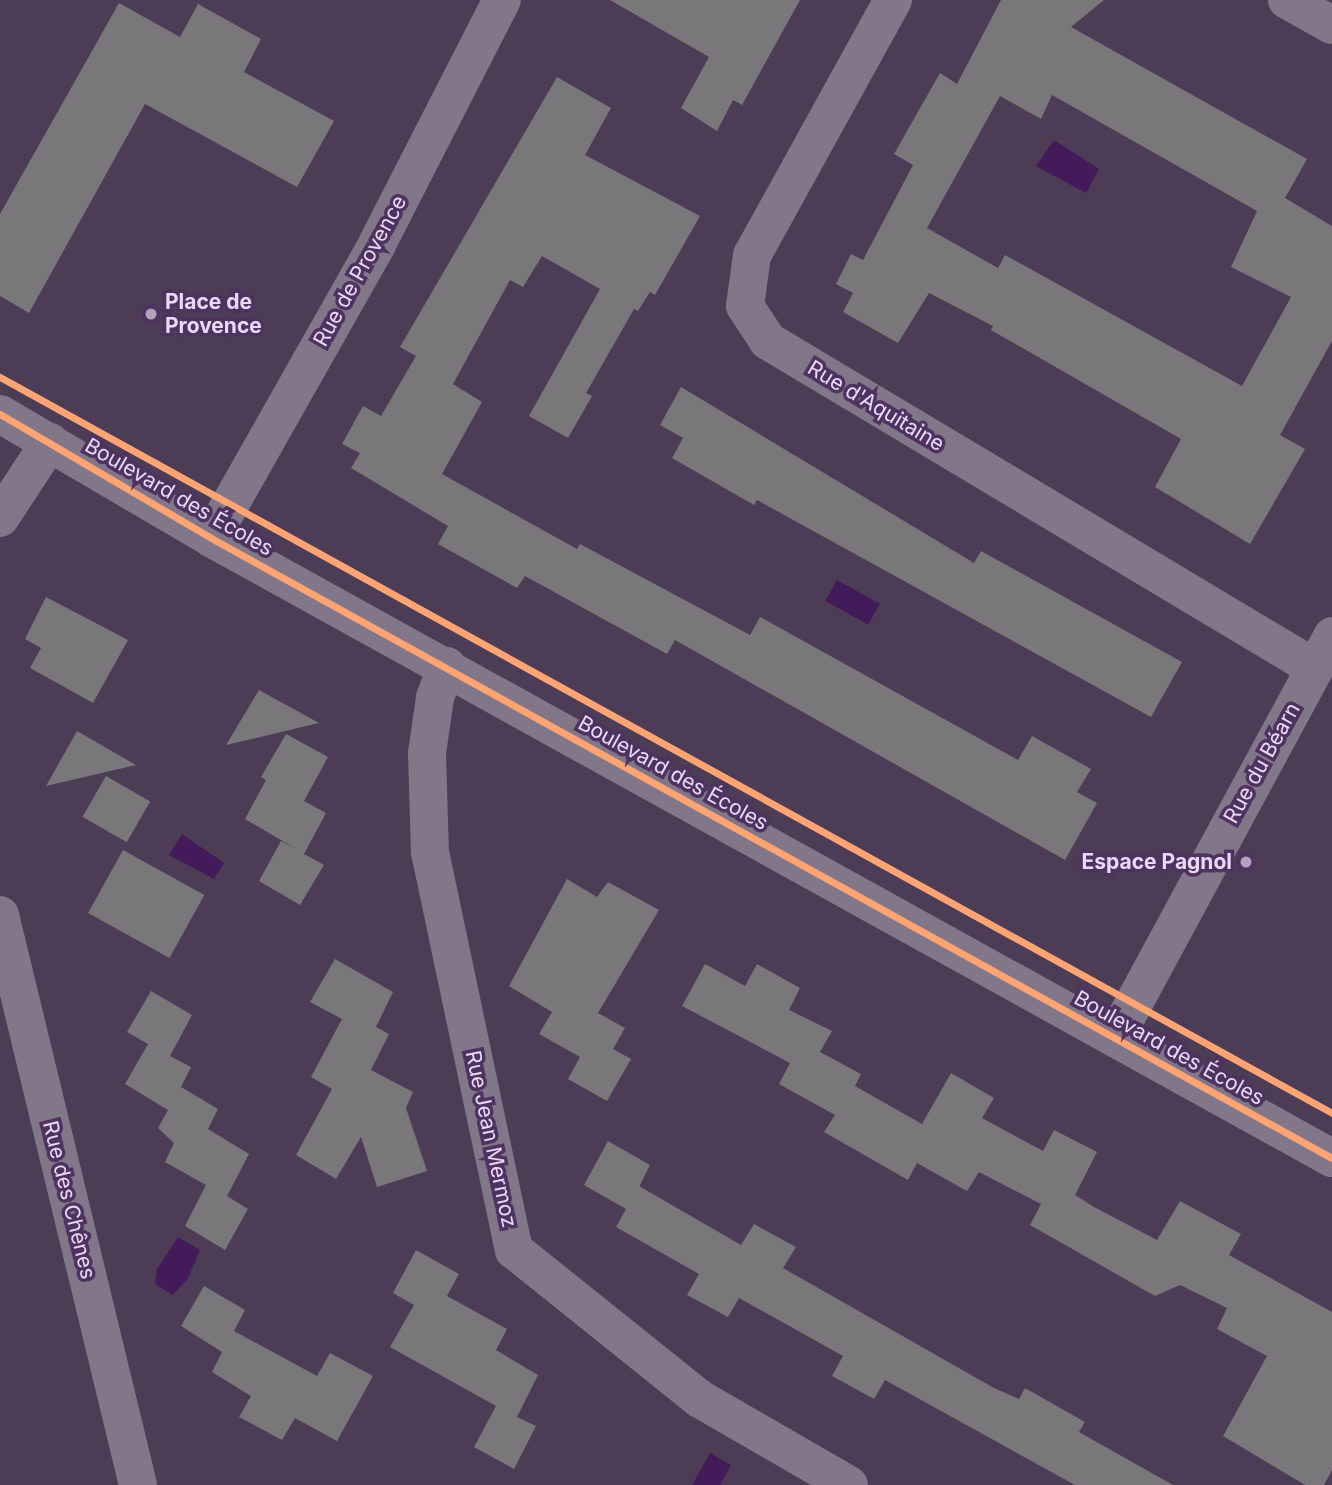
<!DOCTYPE html>
<meta charset="utf-8">
<style>
body{margin:0}
#map{position:relative;width:1332px;height:1485px;overflow:hidden;background:#4c3c56;font-family:Inter,sans-serif}
div>[style]{position:absolute}
.water>*{inset:0;background:#441b5a;transform-origin:0 0}
.building>*{inset:0;background:#797779;transform-origin:0 0}
.street>*{height:38px;margin:-19px;padding:0 19px;transform-origin:19px;border-radius:19px;background:#827689}
.secondary>*{height:38px;margin:-19px;padding:0 19px;transform-origin:19px;border-radius:19px;background:#827689}
.cycleway>*{height:7px;margin:-3.5px;padding:0 3.5px;transform-origin:3.5px;border-radius:3.5px;background:#fda474}
.dots>*{width:19px;height:19px;translate:-50% -50%;box-sizing:border-box;border:4px solid #4e3260;border-radius:50%}
span{translate:-50% -50%;white-space:nowrap;text-align:center;line-height:1.15;-webkit-text-stroke:7px #4e3260;paint-order:stroke}
.street-label{font-size:21px;color:#e9d9f5}
.poi-label{font-size:21px;color:#e9d9f5;font-weight:700}
.left{translate:0 -50%;text-align:left}
.right{translate:-100% -50%;text-align:right}
</style>
<div id="map">
<div class="water">
<div style="clip-path:polygon(1054px 140px,1099px 169px,1086px 193px,1036px 166px)"></div>
<div style="left:837px;top:580px;width:49px;height:24px;rotate:29deg"></div>
<div style="clip-path:polygon(182px 834px,224px 863px,214px 879px,169px 855px)"></div>
<div style="clip-path:polygon(178px 1237px,200px 1250px,188px 1278px,173px 1295px,155px 1284px,157px 1269px)"></div>
<div style="clip-path:polygon(710px 1453px,731px 1465px,720px 1485px,692px 1485px)"></div>
</div>
<div class="building">
<div style="clip-path:polygon(610px 0,800px 0,742px 105px,733px 100px,717px 131px,681px 108px,709px 57px)"></div>
<div style="clip-path:polygon(evenodd,1001px 0,1104px 0,1071px 27px,1307px 159px,1285px 198px,1332px 226px,1332px 341px,1280px 435px,1305px 449px,1250px 544px,1155px 487px,1181px 439px,991px 330px,993px 326px,929px 293px,898px 343px,843px 312px,853px 293px,836px 284px,851px 254px,863px 260px,913px 165px,894px 154px,940px 73px,957px 84px,1001px 0,1052px 95px,1257px 211px,1231px 267px,1291px 297px,1242px 386px,1005px 255px,998px 268px,927px 228px,1000px 96px,1041px 119px,1052px 95px)"></div>
<div style="clip-path:polygon(119px 3px,180px 37px,198px 4px,261px 39px,244px 72px,334px 121px,297px 187px,145px 104px,29px 313px,0 296px,0 214px)"></div>
<div style="clip-path:polygon(557px 77px,611px 108px,585px 155px,700px 216px,655px 295px,650px 292px,638px 311px,634px 309px,586px 393px,592px 396px,568px 438px,529px 416px,600px 289px,542px 256px,523px 287px,510px 280px,453px 384px,482px 402px,442px 474px,577px 549px,580px 544px,750px 635px,760px 617px,1018px 760px,1032px 736px,1091px 769px,1077px 792px,1097px 803px,1065px 860px,675px 640px,667px 654px,525px 576px,517px 588px,438px 544px,448px 526px,351px 468px,360px 453px,342px 444px,363px 406px,381px 416px,416px 356px,400px 347px)"></div>
<div style="clip-path:polygon(681px 387px,974px 563px,981px 551px,1182px 662px,1151px 717px,757px 500px,754px 505px,672px 458px,683px 438px,660px 425px)"></div>
<div style="clip-path:polygon(46px 597px,128px 640px,93px 703px,30px 668px,41px 648px,25px 639px)"></div>
<div style="clip-path:polygon(259px 690px,319px 723px,226px 745px)"></div>
<div style="clip-path:polygon(77px 731px,136px 765px,46px 786px)"></div>
<div style="clip-path:polygon(286px 734px,328px 757px,304px 801px,326px 813px,304px 854px,324px 865px,300px 905px,259px 881px,281px 841px,296px 849px,245px 819px,266px 780px,261px 777px)"></div>
<div style="left:106px;top:776px;width:51px;height:47px;rotate:30deg"></div>
<div style="left:123px;top:850px;width:93px;height:72px;rotate:29deg"></div>
<div style="clip-path:polygon(567px 879px,597px 897px,608px 882px,659px 910px,598px 1013px,625px 1028px,613px 1049px,631px 1059px,607px 1101px,568px 1079px,580px 1057px,539px 1034px,552px 1012px,509px 986px)"></div>
<div style="clip-path:polygon(335px 959px,393px 992px,376px 1027px,389px 1034px,371px 1070px,413px 1092px,406px 1108px,427px 1171px,377px 1187px,361px 1137px,336px 1179px,296px 1155px,332px 1089px,311px 1077px,342px 1019px,310px 1002px)"></div>
<div style="clip-path:polygon(705px 964px,745px 986px,757px 964px,800px 988px,789px 1010px,832px 1031px,820px 1052px,861px 1074px,855px 1086px,922px 1124px,951px 1073px,994px 1098px,982px 1118px,1043px 1151px,1054px 1130px,1097px 1152px,1075px 1195px,1094px 1207px,1157px 1240px,1180px 1201px,1241px 1234px,1229px 1255px,1332px 1312px,1332px 1470px,1324px 1485px,1305px 1485px,1223px 1436px,1267px 1356px,1217px 1329px,1227px 1308px,1180px 1285px,1155px 1296px,1030px 1225px,1041px 1204px,979px 1172px,967px 1191px,917px 1163px,908px 1180px,824px 1132px,835px 1115px,779px 1084px,790px 1063px,682px 1006px)"></div>
<div style="clip-path:polygon(151px 991px,192px 1015px,170px 1056px,191px 1067px,181px 1087px,218px 1109px,208px 1129px,249px 1154px,227px 1196px,248px 1209px,225px 1250px,185px 1226px,206px 1185px,165px 1162px,174px 1143px,158px 1128px,168px 1110px,125px 1084px,148px 1044px,127px 1032px)"></div>
<div style="clip-path:polygon(608px 1141px,650px 1165px,635px 1195px,639px 1186px,741px 1245px,754px 1224px,796px 1247px,783px 1268px,994px 1388px,1019px 1399px,1025px 1388px,1085px 1422px,1079px 1432px,1173px 1485px,1075px 1485px,885px 1380px,874px 1399px,832px 1376px,843px 1356px,739px 1298px,728px 1317px,687px 1295px,699px 1274px,616px 1227px,626px 1209px,584px 1185px)"></div>
<div style="clip-path:polygon(416px 1250px,459px 1274px,447px 1296px,507px 1329px,496px 1350px,538px 1375px,517px 1417px,536px 1426px,514px 1469px,474px 1447px,496px 1406px,390px 1347px,414px 1305px,393px 1293px)"></div>
<div style="clip-path:polygon(204px 1286px,245px 1310px,234px 1331px,317px 1376px,330px 1353px,373px 1376px,337px 1441px,295px 1418px,282px 1440px,239px 1417px,251px 1396px,212px 1372px,222px 1352px,181px 1326px)"></div>
</div>
<div class="street">
<div style="left:893px;top:0;width:291px;rotate:118.9deg"></div>
<div style="left:752px;top:255px;width:51px;rotate:97.8deg"></div>
<div style="left:745px;top:306px;width:42px;rotate:56.7deg"></div>
<div style="left:768px;top:341px;width:637px;rotate:30.87deg"></div>
<div style="left:1287px;top:0;width:51px;rotate:29.1deg"></div>
<div style="left:0;top:518px;width:91px;rotate:-56.7deg"></div>
<div style="left:211px;top:538px;width:338px;rotate:-60.5deg"></div>
<div style="left:377px;top:244px;width:274px;rotate:-62.9deg"></div>
<div style="left:447px;top:666px;width:34px;rotate:111deg"></div>
<div style="left:435px;top:698px;width:56px;rotate:98.3deg"></div>
<div style="left:427px;top:753px;width:99px;rotate:88.3deg"></div>
<div style="left:430px;top:852px;width:407px;rotate:78.1deg"></div>
<div style="left:514px;top:1250px;width:238px;rotate:38.7deg"></div>
<div style="left:700px;top:1399px;width:172px;rotate:30deg"></div>
<div style="left:0;top:915px;width:586px;rotate:76.39deg"></div>
<div style="left:1115px;top:1038px;width:457px;rotate:-61.6deg"></div>
</div>
<div class="secondary">
<div style="left:0;top:414px;width:245px;rotate:30.4deg"></div>
<div style="left:211px;top:538px;width:1281px;rotate:28.95deg"></div>
</div>
<div class="cycleway">
<div style="left:0;top:377px;width:1522px;rotate:28.92deg"></div>
<div style="left:0;top:414px;width:245px;rotate:30.4deg"></div>
<div style="left:211px;top:538px;width:1281px;rotate:28.95deg"></div>
</div>
<div class="dots">
<div style="left:151px;top:314px;background:#b2a2bd"></div>
<div style="left:1246px;top:862px;background:#b2a2bd"></div>
</div>
<div class="street-label">
<span style="left:360px;top:271px;rotate:-61deg">Rue de Provence</span>
<span style="left:876px;top:406px;rotate:31deg">Rue d'Aquitaine</span>
<span style="left:179px;top:497px;rotate:30deg">Boulevard des Écoles</span>
<span style="left:1262px;top:763px;rotate:-61deg">Rue du Béarn</span>
<span style="left:673px;top:773px;rotate:29deg">Boulevard des Écoles</span>
<span style="left:1169px;top:1048px;rotate:29deg">Boulevard des Écoles</span>
<span style="left:491px;top:1139px;rotate:78deg">Rue Jean Mermoz</span>
<span style="left:69px;top:1200px;rotate:76deg">Rue des Chênes</span>
</div>
<div class="poi-label">
<span class="left" style="left:165px;top:314px">Place de<br>Provence</span>
<span class="right" style="left:1232px;top:862px">Espace Pagnol</span>
</div>
</div>
